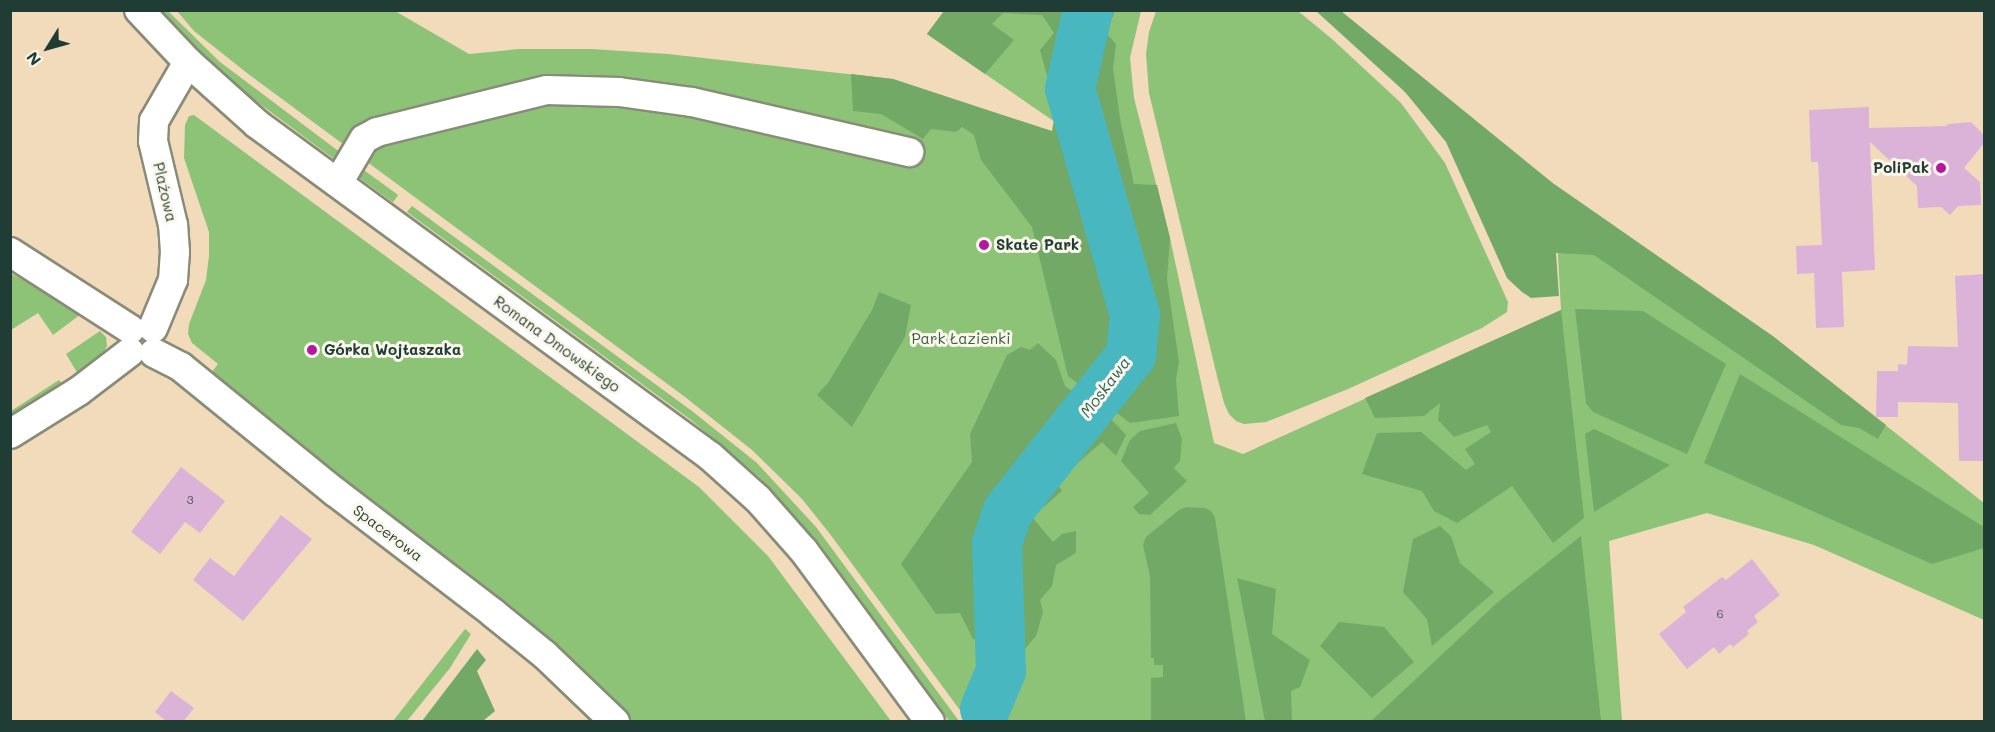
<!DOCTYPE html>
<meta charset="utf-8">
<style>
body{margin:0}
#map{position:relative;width:1995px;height:732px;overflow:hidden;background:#f2dbbb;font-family:Mali,sans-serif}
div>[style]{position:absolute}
.green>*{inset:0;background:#8dc376;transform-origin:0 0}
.forest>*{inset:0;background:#72a967}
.river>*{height:50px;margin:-25px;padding:0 25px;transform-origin:25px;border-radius:25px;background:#48b7bf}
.building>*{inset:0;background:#dcb3d8}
.roads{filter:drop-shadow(2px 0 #888c78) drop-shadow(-2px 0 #888c78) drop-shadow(0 2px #888c78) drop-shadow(0 -2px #888c78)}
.minor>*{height:28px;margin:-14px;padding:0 14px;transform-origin:14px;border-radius:14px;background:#fff}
.dots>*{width:16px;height:16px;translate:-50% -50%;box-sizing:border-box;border:3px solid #fbf7ec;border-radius:50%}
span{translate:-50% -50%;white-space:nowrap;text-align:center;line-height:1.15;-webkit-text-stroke:6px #fbf7ec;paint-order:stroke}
.number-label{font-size:12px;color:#4e5a5d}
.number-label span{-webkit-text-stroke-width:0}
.poi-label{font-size:15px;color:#1f3d34;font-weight:700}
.right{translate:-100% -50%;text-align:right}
.left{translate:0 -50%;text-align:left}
.street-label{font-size:15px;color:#1f3d34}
.park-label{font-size:15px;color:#3a5e44}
.water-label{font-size:16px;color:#2b625e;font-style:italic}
.frame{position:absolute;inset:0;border:12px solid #1f3d34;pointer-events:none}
.north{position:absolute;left:18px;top:18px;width:60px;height:60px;-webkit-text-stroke:4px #fbf7ec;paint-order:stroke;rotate:233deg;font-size:16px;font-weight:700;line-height:24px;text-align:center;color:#1f3d34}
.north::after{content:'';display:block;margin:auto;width:21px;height:27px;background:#1f3d34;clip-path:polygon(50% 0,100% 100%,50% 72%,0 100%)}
</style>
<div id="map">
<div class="green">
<div style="clip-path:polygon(158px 11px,168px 11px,220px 62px,341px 153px,334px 159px,240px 89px,185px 40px)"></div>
<div style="clip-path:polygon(177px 11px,395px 11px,469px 54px,519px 49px,592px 49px,668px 54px,893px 79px,1052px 132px,1055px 122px,927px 34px,944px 11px,1141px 11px,1130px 58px,1134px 98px,1170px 238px,1214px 443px,1243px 454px,1561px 310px,1554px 184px,1774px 337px,1984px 503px,1984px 620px,1814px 545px,1707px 513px,1609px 541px,1622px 721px,968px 721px,830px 534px,802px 499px,752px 450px,685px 397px,247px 73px,194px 31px)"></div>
<div style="clip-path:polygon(1156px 11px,1298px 11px,1332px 39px,1401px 103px,1445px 163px,1508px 302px,1507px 312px,1482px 328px,1348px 389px,1266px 422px,1244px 424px,1236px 421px,1229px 414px,1224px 403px,1217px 376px,1149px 93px,1146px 54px,1149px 32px)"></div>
<div style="clip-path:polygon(194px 115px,699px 487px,768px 556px,891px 721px,631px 721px,551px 646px,209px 376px,218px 364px,192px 343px,188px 334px,189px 324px,206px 280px,209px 256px,209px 232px,184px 158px,185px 125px,189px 116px)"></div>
<div style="left:361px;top:168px;width:46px;height:9px;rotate:36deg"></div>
<div style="clip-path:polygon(412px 206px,692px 411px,757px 463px,816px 527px,959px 721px,949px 721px,818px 542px,759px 477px,691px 420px,407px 212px)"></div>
<div style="clip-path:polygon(10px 273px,59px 299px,81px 314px,53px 335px,38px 313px,11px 330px)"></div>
<div style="clip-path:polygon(100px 331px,106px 337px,107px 346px,101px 357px,78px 374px,66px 354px)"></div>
<div style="clip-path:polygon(59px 380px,63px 385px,11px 418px,11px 411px)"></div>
<div style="clip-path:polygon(465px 629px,471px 634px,450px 668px,407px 721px,393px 721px)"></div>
</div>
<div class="forest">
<div style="clip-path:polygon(944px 11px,1115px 11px,1106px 33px,1116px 44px,1113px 69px,1121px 124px,1134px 184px,1157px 185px,1170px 238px,1167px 279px,1179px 362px,1176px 379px,1179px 416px,1130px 423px,1068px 376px,1032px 227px,981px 160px,974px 135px,962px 127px,956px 132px,931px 129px,923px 139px,881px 114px,853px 111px,851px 74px,893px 79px,1052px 131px,1056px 108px,1040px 50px,1054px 33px,1042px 15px,1003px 13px,992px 24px,1014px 40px,985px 74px,927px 34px)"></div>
<div style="clip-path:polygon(1316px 11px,1341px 11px,1554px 184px,1774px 337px,1886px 425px,1878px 439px,1859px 428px,1841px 425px,1594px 255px,1556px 253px,1559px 296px,1531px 298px,1522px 292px,1507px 278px,1446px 142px,1405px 92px)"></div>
<div style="clip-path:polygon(879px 292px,911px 305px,905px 337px,852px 427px,817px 395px,828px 383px,872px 310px)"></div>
<div style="clip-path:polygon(1575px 309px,1643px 311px,1726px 364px,1687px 454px,1593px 412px,1586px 403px)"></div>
<div style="clip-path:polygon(1561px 310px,1584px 518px,1553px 543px,1512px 486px,1457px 523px,1434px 511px,1422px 491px,1362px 474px,1377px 433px,1421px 432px,1466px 470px,1475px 464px,1465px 449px,1491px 432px,1487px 425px,1454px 437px,1438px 420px,1440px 403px,1424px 416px,1375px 418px,1365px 398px)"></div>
<div style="clip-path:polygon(1038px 343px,1056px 360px,1065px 386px,1113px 421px,1126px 435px,1116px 456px,1102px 442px,1056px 482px,1062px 491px,1032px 517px,1053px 542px,1062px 534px,1076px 531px,1076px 553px,1056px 565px,1052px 586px,1040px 600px,1043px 612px,1036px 636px,1024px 650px,973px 639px,960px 613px,936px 614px,901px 564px,972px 462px,970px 434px,1007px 355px,1021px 347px,1030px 350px)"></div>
<div style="clip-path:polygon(1740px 374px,1984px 527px,1984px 548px,1932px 564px,1704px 463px)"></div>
<div style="clip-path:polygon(1176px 423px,1182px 439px,1180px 461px,1174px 468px,1187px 481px,1150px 515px,1139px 514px,1133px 507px,1149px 493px,1121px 461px,1130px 440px,1140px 431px)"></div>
<div style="clip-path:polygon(1594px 429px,1670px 465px,1594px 512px,1585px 434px)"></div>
<div style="clip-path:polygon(1187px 507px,1205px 508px,1211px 511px,1215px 518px,1246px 721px,1151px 721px,1151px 678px,1163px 677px,1163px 665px,1154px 665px,1154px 658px,1151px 658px,1150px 576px,1143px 545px,1146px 537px,1179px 510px)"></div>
<div style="clip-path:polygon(1440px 526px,1451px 536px,1460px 563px,1494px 592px,1432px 646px,1427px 619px,1403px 592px,1413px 539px)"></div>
<div style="clip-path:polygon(1581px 536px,1601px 721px,1371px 721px,1498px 602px)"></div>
<div style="clip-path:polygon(1237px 578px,1276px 589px,1272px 634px,1310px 660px,1300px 687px,1291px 691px,1292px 721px,1265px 721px)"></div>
<div style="clip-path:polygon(1339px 622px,1384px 627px,1414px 662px,1372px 698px,1320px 646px)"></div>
<div style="clip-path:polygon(477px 649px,486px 660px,477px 671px,495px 711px,483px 721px,422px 721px)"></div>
</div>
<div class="river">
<div style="left:985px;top:709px;width:41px;rotate:-67.2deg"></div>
<div style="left:1001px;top:671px;width:128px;rotate:-91.8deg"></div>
<div style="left:997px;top:543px;width:34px;rotate:-71deg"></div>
<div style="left:1008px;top:511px;width:199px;rotate:-51.7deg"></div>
<div style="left:1131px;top:355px;width:40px;rotate:-84.3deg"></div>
<div style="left:1135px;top:315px;width:235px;rotate:-106deg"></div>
<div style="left:1070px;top:89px;width:81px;rotate:-77.2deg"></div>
</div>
<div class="building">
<div style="clip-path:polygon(1869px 107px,1869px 128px,1946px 126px,1948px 124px,1971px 122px,1984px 135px,1984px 143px,1964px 168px,1980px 182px,1981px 205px,1958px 206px,1950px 215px,1941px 207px,1918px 208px,1917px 186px,1870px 142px,1875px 270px,1842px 272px,1844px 327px,1816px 328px,1814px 273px,1797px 274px,1796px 246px,1822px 245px,1818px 162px,1811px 162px,1809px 110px)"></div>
<div style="clip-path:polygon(1984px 274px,1984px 461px,1959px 461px,1958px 403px,1898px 402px,1898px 417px,1876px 417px,1877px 371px,1898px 371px,1898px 364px,1907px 365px,1908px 346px,1958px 347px,1955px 276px)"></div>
<div style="clip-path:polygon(181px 467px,225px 501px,200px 533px,185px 522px,160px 554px,131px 532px)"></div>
<div style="clip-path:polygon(281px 515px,312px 539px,243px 621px,193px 580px,210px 558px,234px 576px)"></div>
<div style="clip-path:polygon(1752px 559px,1780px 595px,1754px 616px,1758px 622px,1747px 631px,1749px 634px,1733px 647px,1730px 644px,1719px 654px,1714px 647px,1687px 669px,1659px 634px,1686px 612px,1683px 607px,1722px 577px,1726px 580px)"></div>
<div style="clip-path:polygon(171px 691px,194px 708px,183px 722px,167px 722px,155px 712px)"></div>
</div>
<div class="roads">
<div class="minor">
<div style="left:139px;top:10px;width:71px;rotate:46.7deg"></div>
<div style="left:188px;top:62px;width:93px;rotate:41.9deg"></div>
<div style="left:257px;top:124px;width:562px;rotate:36.24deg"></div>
<div style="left:710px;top:456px;width:64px;rotate:41.9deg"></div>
<div style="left:758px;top:499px;width:69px;rotate:48.5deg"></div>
<div style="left:804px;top:551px;width:212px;rotate:53.6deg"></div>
<div style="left:338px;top:183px;width:51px;rotate:-59.4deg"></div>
<div style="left:364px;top:139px;width:15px;rotate:-28deg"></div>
<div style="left:377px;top:132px;width:175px;rotate:-13.9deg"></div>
<div style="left:547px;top:90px;width:72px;rotate:1.6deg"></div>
<div style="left:619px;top:92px;width:74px;rotate:7.8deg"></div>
<div style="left:692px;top:102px;width:223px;rotate:13deg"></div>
<div style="left:10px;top:252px;width:143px;rotate:32.7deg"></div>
<div style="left:153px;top:328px;width:52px;rotate:-67.4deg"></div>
<div style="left:173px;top:280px;width:28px;rotate:-86deg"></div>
<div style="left:175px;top:252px;width:27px;rotate:-94deg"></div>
<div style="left:173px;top:225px;width:86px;rotate:-103.4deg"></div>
<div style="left:153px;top:141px;width:20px;rotate:-87deg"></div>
<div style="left:154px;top:121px;width:68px;rotate:-60deg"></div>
<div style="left:154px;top:353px;width:30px;rotate:27deg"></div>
<div style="left:181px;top:367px;width:198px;rotate:39.1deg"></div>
<div style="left:335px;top:492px;width:199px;rotate:37.4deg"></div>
<div style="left:493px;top:613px;width:67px;rotate:38.9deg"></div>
<div style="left:545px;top:655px;width:97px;rotate:43.7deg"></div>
<div style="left:10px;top:434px;width:81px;rotate:-31.9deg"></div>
<div style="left:79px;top:391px;width:64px;rotate:-37.4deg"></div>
</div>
</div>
<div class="dots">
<div style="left:1941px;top:168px;background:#b5179e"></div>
<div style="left:984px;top:245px;background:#b5179e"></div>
<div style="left:312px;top:350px;background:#b5179e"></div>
</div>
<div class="number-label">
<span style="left:190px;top:500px">3</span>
<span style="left:1720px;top:614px">6</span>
</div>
<div class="poi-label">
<span class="right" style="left:1929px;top:168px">PoliPak</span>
<span class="left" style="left:996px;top:245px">Skate Park</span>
<span class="left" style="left:324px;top:350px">Górka Wojtaszaka</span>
</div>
<div class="street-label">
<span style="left:165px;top:192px;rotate:77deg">Plażowa</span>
<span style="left:557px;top:344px;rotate:36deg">Romana Dmowskiego</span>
<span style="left:388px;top:533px;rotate:37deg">Spacerowa</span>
</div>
<div class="park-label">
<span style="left:961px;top:339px">Park Łazienki</span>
</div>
<div class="water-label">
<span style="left:1105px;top:387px;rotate:-53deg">Moskawa</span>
</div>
<div class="frame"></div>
<div class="north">N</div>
</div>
